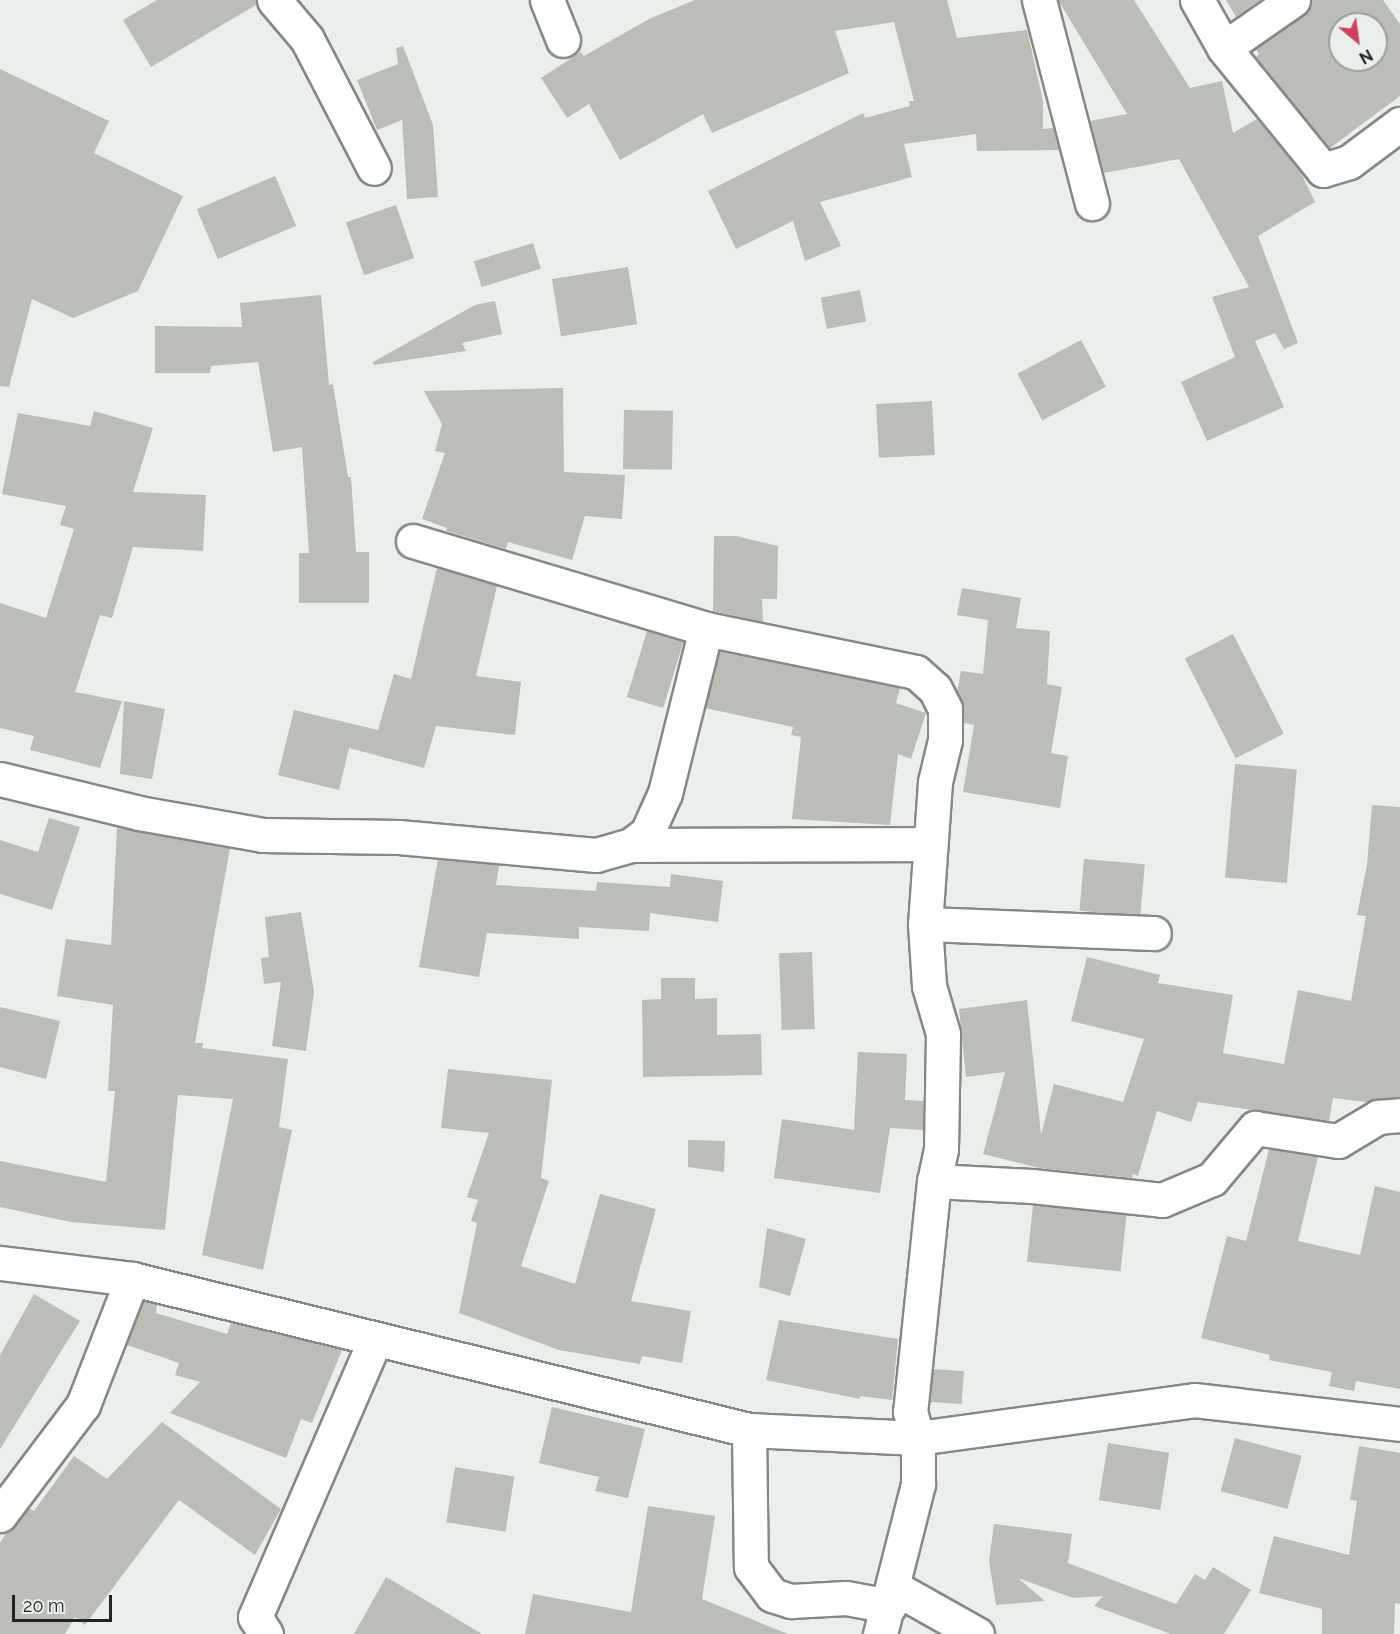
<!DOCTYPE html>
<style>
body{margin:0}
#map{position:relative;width:1400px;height:1634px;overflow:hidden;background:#eaefeb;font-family:Raleway,sans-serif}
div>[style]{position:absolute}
.building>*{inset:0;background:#bbbdb7;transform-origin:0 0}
.roads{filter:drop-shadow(2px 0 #858985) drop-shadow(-2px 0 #858985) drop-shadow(0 2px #858985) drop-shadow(0 -2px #858985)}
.minor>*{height:33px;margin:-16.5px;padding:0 16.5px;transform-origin:16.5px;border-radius:16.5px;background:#fff}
span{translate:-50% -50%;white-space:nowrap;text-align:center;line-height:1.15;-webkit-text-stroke:4.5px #eaefeb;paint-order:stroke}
.north{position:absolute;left:1328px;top:12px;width:60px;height:60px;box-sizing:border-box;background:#eaefeb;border:2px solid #9a9e9b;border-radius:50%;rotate:151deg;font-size:16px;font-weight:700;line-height:24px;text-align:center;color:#222422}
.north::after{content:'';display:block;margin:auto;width:21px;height:27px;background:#cf4064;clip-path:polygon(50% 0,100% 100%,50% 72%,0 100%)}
.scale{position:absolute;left:12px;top:1595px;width:100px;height:27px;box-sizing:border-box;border:3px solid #222422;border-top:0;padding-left:8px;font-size:18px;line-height:21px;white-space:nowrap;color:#222422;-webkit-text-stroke:4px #eaefeb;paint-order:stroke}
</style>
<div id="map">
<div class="building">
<div style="clip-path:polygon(157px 0,256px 0,256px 5px,151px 67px,123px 20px)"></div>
<div style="clip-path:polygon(695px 0,947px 0,957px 38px,1027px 30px,1043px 101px,1043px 129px,1053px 128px,1059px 150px,977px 151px,976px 134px,904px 144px,912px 177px,820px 202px,841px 246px,805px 261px,793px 221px,736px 249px,708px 191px,863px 113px,865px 118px,910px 106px,909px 101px,914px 101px,894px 22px,835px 31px,849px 73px,712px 133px,703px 114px,620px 160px,589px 104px,567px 118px,541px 78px,581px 52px,584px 56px,649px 19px)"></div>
<div style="clip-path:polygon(1058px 0,1134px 0,1190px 88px,1222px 81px,1233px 133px,1257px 119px,1301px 173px,1315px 202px,1258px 236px,1298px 343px,1284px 349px,1275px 333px,1255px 341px,1284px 407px,1207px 441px,1181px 382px,1235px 357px,1212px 297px,1249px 287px,1179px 159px,1104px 173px,1090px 121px,1127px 114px)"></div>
<div style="clip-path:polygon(1226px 0,1260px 0,1236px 17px)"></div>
<div style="clip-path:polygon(evenodd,1311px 0,1383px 0,1400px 24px,1400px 96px,1330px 148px,1256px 57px,1259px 54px,1256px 49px,1304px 15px,1311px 0,1340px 24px,1376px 24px,1376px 60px,1340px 60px,1340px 24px)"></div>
<div style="clip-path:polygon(403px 46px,433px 125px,438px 197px,407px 199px,402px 120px,377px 130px,357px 80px,398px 64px,396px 48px)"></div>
<div style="clip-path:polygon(0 69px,109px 121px,94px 153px,183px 196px,138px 291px,73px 318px,32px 299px,9px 387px,0 386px)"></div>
<div style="left:275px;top:176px;width:54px;height:85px;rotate:67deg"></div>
<div style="left:396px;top:205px;width:56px;height:53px;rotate:71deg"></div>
<div style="left:533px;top:243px;width:27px;height:62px;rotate:73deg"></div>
<div style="left:628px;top:267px;width:58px;height:77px;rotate:81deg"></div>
<div style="left:860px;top:290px;width:32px;height:40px;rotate:79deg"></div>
<div style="clip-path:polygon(321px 295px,329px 385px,333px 384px,348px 477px,351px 477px,356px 552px,369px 552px,369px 603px,299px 603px,299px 553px,309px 553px,302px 447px,273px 452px,258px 362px,211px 366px,210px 373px,155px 373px,155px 326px,242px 327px,240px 303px)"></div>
<div style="clip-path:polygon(495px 301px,502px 334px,462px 343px,466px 351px,374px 365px,373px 362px,475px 305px)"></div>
<div style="left:1081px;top:340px;width:53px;height:72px;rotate:62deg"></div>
<div style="clip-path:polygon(563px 388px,564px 472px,625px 475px,622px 519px,585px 516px,572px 560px,508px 542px,506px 549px,446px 531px,447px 528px,422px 519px,445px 453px,435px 451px,442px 424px,424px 391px)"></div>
<div style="left:932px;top:401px;width:54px;height:56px;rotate:87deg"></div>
<div style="left:624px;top:410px;width:49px;height:59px;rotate:1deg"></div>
<div style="clip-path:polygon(94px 411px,153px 428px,133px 492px,206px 495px,203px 551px,133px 547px,112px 618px,100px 615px,75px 692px,122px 701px,100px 768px,30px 750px,34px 736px,0 728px,0 603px,46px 618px,74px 529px,60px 525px,66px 506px,2px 494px,18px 413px,90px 426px)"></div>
<div style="clip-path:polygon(714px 536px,736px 536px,778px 546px,777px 599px,762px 599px,763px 622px,713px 611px)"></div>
<div style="clip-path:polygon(437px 568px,497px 586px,476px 676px,521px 682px,515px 735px,436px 726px,424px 768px,349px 748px,339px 790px,278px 775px,294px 710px,378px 730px,394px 674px,411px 679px)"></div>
<div style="clip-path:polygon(962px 588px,1021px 598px,1016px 628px,1050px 631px,1047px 684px,1062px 687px,1051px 753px,1068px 756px,1060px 808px,963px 792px,974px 725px,964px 723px,957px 692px,961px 671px,983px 674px,988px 620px,957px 615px)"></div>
<div style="left:647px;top:631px;width:38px;height:69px;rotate:17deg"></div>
<div style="left:1233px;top:634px;width:112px;height:54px;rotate:63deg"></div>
<div style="clip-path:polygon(720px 651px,900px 688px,896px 703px,926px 713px,911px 759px,898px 754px,890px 825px,792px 819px,801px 737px,791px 735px,793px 727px,705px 708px)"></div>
<div style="clip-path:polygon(124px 701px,165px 709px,152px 779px,120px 774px)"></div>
<div style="left:1235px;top:764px;width:62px;height:114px;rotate:5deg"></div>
<div style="clip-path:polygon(1372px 805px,1400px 807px,1400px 1097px,1366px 1102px,1333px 1098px,1329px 1121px,1198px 1102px,1191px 1122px,1157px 1111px,1138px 1176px,1133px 1174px,1132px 1178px,1039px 1168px,983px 1154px,1005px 1072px,966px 1077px,959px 1009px,1027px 1000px,1041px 1135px,1054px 1084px,1123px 1102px,1144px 1039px,1071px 1021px,1087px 957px,1160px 975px,1158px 983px,1233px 995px,1223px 1053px,1284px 1064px,1298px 990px,1351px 1001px,1366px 916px,1357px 915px,1367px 865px)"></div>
<div style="clip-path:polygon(49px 818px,80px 827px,52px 910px,0 894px,0 840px,38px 852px)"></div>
<div style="clip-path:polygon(117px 828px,230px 848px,195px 1043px,203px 1043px,202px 1048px,288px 1059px,279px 1127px,292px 1130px,263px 1270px,202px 1255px,233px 1099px,178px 1095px,165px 1230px,71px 1222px,0 1207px,0 1161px,106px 1182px,115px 1091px,108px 1091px,113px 1005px,57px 996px,66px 939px,111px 945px)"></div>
<div style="clip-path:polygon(438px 859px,499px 865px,496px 885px,596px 891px,597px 882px,670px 887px,671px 874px,723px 881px,718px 922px,650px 913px,649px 931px,579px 927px,579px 939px,487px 933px,479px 977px,419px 967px)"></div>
<div style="left:1084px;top:859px;width:61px;height:52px;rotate:5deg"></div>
<div style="clip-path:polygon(301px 912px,314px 992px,306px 1051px,272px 1046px,281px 982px,264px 984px,261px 958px,269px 957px,265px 917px)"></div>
<div style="left:812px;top:952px;width:77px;height:33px;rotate:88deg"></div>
<div style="clip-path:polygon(661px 978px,695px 978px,695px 999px,717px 998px,717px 1035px,761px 1034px,762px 1075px,643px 1077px,642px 1000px,661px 999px)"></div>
<div style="clip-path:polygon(0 1007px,60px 1021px,46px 1079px,0 1067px)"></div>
<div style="clip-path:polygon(858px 1052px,907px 1054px,905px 1100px,923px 1101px,923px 1130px,890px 1128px,880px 1193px,774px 1178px,782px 1119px,854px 1130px)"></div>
<div style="clip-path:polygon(448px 1069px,552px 1080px,541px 1178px,549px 1181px,521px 1266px,575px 1284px,600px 1194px,656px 1209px,631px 1301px,691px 1311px,682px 1363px,642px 1356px,640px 1364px,559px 1350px,459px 1313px,477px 1223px,471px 1221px,478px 1200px,467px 1197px,489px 1133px,441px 1128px)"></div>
<div style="clip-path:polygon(688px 1140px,725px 1141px,724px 1172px,688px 1167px)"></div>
<div style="clip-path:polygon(1269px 1149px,1318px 1157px,1298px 1241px,1360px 1255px,1375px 1186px,1400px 1192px,1400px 1389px,1356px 1381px,1354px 1391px,1329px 1386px,1332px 1372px,1269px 1360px,1270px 1355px,1201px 1338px,1227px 1236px,1246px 1241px)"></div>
<div style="left:1033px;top:1205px;width:94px;height:57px;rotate:6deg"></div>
<div style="clip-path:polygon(767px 1228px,806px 1239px,790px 1296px,759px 1287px)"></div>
<div style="clip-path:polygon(34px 1294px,80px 1321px,0 1449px,0 1355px)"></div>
<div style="clip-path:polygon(144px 1301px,157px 1304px,156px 1313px,227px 1334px,231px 1323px,342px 1350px,312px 1423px,301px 1419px,286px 1458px,170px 1413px,200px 1382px,175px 1375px,179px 1363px,127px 1345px)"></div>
<div style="clip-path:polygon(779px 1320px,898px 1339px,892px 1400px,860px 1396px,860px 1399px,766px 1380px)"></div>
<div style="left:933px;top:1369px;width:31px;height:33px;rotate:4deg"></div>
<div style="clip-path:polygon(552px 1407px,645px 1429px,628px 1498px,595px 1491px,599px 1477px,539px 1463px)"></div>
<div style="clip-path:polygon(162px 1422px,281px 1509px,255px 1555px,179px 1500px,85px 1625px,75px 1617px,65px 1634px,0 1634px,0 1543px,6px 1533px,29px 1508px,34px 1511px,74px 1456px,107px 1479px)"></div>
<div style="left:1235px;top:1438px;width:69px;height:55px;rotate:15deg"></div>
<div style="left:1108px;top:1443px;width:62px;height:58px;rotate:9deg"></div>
<div style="clip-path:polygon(1359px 1446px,1400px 1453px,1400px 1604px,1395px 1603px,1394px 1634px,1322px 1634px,1322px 1609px,1259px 1593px,1274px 1536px,1349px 1555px,1357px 1501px,1350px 1500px)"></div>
<div style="left:455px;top:1467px;width:60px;height:56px;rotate:9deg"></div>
<div style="clip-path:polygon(648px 1506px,715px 1516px,702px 1599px,788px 1634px,525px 1634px,533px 1594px,631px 1612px)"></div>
<div style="clip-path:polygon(994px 1524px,1072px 1534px,1068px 1563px,1176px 1604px,1195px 1574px,1205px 1580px,1213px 1567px,1251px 1590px,1224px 1634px,1171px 1634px,1094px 1606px,1103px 1596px,1073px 1598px,1018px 1578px,1045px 1601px,996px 1605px,989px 1561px)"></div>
<div style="clip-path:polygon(386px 1577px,400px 1585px,482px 1634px,354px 1634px)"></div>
</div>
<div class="roads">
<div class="minor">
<div style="left:274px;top:0;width:51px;rotate:49.8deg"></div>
<div style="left:307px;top:39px;width:145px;rotate:62.6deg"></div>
<div style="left:547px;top:0;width:43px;rotate:68.2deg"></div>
<div style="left:1039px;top:0;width:210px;rotate:75.4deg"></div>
<div style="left:1197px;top:0;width:55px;rotate:60.6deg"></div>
<div style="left:1224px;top:48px;width:84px;rotate:-34.8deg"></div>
<div style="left:1224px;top:48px;width:157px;rotate:50.9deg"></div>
<div style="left:1323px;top:170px;width:27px;rotate:-17deg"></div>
<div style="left:1349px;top:162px;width:64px;rotate:-36.7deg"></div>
<div style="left:413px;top:541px;width:306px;rotate:16.7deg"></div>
<div style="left:706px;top:629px;width:214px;rotate:11.6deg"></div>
<div style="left:916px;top:672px;width:25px;rotate:42deg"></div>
<div style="left:935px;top:689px;width:22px;rotate:63deg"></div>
<div style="left:945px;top:709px;width:31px;rotate:90deg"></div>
<div style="left:945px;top:740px;width:43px;rotate:103.4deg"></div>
<div style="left:935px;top:782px;width:142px;rotate:94deg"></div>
<div style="left:925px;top:924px;width:62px;rotate:86.3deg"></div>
<div style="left:929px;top:986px;width:50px;rotate:73.7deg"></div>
<div style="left:943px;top:1034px;width:115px;rotate:91deg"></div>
<div style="left:941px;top:1149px;width:33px;rotate:102deg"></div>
<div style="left:934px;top:1181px;width:232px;rotate:95.9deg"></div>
<div style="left:910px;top:1412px;width:27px;rotate:73deg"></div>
<div style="left:918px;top:1438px;width:46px;rotate:90deg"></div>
<div style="left:918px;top:1484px;width:155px;rotate:104.2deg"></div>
<div style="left:0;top:779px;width:143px;rotate:13.7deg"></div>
<div style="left:139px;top:813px;width:126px;rotate:10.1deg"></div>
<div style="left:263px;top:835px;width:136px;rotate:0.8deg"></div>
<div style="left:399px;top:837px;width:198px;rotate:5.2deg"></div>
<div style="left:596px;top:855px;width:36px;rotate:-16deg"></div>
<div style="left:631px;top:845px;width:20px;rotate:-37deg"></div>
<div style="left:647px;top:833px;width:44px;rotate:-65.8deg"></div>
<div style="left:665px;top:793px;width:169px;rotate:-76deg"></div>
<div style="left:631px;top:845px;width:299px;rotate:-0.2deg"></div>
<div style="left:925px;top:924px;width:229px;rotate:2.3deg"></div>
<div style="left:934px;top:1181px;width:98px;rotate:2.9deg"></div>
<div style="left:1032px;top:1186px;width:131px;rotate:6.1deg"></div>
<div style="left:1162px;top:1200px;width:54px;rotate:-22.8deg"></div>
<div style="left:1212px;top:1179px;width:67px;rotate:-49.9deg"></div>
<div style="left:1255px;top:1128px;width:84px;rotate:8.9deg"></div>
<div style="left:1338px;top:1141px;width:47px;rotate:-31deg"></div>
<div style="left:1378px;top:1117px;width:22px;rotate:-5deg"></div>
<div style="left:0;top:1263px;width:133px;rotate:6.9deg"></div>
<div style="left:132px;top:1279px;width:635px;rotate:13.75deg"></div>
<div style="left:749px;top:1430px;width:169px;rotate:2.7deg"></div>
<div style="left:918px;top:1438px;width:279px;rotate:-7.8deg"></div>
<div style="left:1194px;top:1400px;width:207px;rotate:6.6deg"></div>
<div style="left:749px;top:1430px;width:137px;rotate:89.2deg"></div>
<div style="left:751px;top:1567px;width:35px;rotate:53deg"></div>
<div style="left:772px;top:1595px;width:20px;rotate:18deg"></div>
<div style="left:791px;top:1601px;width:55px;rotate:-3.1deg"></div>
<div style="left:846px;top:1598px;width:44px;rotate:10.5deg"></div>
<div style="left:0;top:1515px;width:138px;rotate:-53deg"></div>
<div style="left:83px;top:1405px;width:135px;rotate:-68.7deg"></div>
<div style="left:895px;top:1588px;width:94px;rotate:29.3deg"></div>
<div style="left:266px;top:1634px;width:20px;rotate:-123deg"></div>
<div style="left:255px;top:1617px;width:302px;rotate:-66.6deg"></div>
</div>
</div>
<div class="north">N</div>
<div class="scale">20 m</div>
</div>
